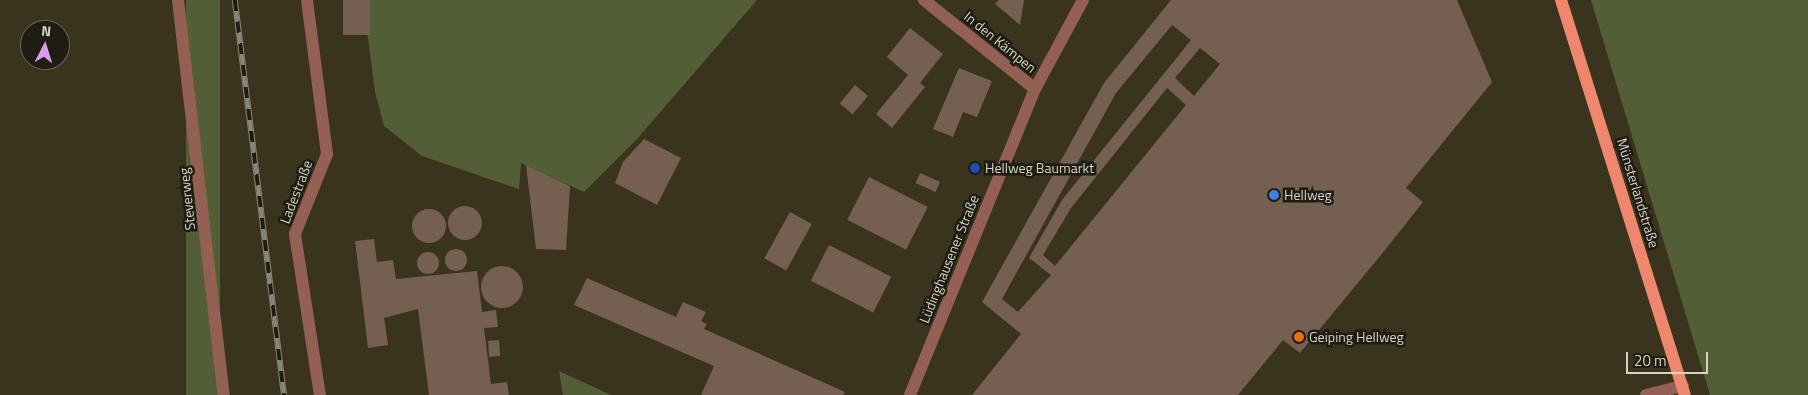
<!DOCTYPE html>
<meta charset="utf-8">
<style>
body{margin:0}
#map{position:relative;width:1808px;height:395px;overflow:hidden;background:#3a341f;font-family:"Titillium Web",sans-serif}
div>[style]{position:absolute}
.green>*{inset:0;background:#535e37;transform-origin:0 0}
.building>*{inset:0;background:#745f51;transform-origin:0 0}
.round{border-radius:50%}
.minor>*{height:12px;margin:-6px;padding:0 6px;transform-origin:6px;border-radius:6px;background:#936053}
.major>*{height:12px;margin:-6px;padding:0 6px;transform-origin:6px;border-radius:6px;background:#ef876e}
.rail>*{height:5.5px;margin-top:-2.75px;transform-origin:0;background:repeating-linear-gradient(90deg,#1e1c13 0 11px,#8a8675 0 22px);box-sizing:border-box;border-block:1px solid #8a8675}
.dots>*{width:14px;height:14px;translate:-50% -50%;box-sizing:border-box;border:2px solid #1e1c13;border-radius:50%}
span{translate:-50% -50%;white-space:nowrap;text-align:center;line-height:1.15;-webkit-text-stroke:5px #1e1c13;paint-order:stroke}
.street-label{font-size:14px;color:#d7d4c7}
.poi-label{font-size:14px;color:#d7d4c7}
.left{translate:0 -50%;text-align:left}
.north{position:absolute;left:20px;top:20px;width:50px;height:50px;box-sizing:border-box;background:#1e1c13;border:1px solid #68665b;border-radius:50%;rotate:5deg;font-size:14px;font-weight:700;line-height:20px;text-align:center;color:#d7d4c7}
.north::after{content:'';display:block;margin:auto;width:18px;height:22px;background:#dc99f4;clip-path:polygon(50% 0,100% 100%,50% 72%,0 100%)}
.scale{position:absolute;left:1626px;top:352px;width:82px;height:22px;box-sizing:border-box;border:2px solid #d7d4c7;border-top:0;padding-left:6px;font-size:15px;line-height:18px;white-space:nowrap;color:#d7d4c7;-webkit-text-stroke:4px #1e1c13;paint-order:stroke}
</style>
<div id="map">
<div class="green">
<div style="left:186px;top:0;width:34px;height:398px"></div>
<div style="clip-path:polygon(363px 0,757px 0,637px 139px,584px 192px,521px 163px,519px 189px,422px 156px,384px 126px,375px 92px)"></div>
<div style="clip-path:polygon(1591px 0,1808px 0,1808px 395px,1710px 395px)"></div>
<div style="clip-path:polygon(559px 371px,611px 395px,563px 395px)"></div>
</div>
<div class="building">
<div style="left:343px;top:0;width:27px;height:35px"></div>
<div style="clip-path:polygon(999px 0,1024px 0,1020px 25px,995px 4px)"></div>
<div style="clip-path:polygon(evenodd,1171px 0,1457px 0,1492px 82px,1406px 188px,1423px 202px,1385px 250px,1300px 353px,1283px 340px,1238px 395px,972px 395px,1021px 334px,982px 302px,1104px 83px,1171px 0,1172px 25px,1191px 40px,1062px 200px,1029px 258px,1051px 275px,1018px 312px,1002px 299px,1116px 93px,1172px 25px,1171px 0,1200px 48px,1220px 64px,1194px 96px,1175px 78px,1200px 48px,1171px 0,1167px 88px,1186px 105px,1055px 266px,1043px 255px,1071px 208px,1167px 88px)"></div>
<div style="clip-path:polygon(910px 28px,943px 54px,920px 83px,925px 87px,892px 128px,876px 114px,908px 75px,887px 57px)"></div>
<div style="clip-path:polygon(959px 68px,992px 81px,977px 117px,963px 112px,953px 137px,933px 129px)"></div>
<div style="left:855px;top:85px;width:17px;height:24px;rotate:40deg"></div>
<div style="clip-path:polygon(644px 139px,681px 158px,657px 205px,615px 183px,623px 162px)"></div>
<div style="clip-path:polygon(526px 165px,570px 186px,566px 250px,536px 249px)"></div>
<div style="left:920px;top:173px;width:22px;height:11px;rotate:24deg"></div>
<div style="left:869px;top:177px;width:66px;height:48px;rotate:27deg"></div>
<div class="round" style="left:448px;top:206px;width:34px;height:34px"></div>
<div class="round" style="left:412px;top:209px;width:34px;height:34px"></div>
<div style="left:790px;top:212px;width:25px;height:53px;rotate:29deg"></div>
<div style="clip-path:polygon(374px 239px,377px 262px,393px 260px,396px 279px,477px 271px,482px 312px,496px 310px,498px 327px,484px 328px,491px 384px,507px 382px,509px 395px,429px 395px,418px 309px,384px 318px,388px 345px,368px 348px,355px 241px)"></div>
<div style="left:829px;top:245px;width:70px;height:40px;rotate:27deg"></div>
<div class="round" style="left:445px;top:249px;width:22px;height:22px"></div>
<div class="round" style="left:417px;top:252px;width:22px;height:22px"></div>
<div class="round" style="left:481px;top:266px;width:42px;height:42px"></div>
<div style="clip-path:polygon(587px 278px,676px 317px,683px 302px,706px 312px,701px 321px,707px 324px,704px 329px,845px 392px,843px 395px,701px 395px,714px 366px,574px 305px)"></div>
<div style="left:499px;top:340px;width:16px;height:11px;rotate:86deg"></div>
</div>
<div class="minor">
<div style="left:178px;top:0;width:398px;rotate:83.4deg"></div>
<div style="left:307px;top:0;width:155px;rotate:82.6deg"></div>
<div style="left:327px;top:154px;width:86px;rotate:111.8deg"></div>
<div style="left:295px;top:234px;width:163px;rotate:81.2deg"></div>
<div style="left:924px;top:0;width:142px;rotate:38.7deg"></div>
<div style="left:910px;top:395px;width:331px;rotate:-67.8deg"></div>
<div style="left:1035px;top:89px;width:101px;rotate:-61.7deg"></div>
<div style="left:1646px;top:395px;width:38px;rotate:-14deg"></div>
</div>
<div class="major">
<div style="left:1561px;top:0;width:414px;rotate:72.6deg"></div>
</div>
<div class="rail">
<div style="left:235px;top:0;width:398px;rotate:82.9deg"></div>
</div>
<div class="dots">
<div style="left:975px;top:168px;background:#1a4fb4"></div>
<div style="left:1274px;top:195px;background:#3f7fe0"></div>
<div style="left:1299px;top:337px;background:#e8710a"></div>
</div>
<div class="street-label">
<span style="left:1000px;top:42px;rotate:39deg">In den Kämpen</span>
<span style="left:296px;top:192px;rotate:-69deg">Ladestraße</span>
<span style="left:1638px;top:193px;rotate:73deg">Münsterlandstraße</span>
<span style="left:187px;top:199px;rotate:-96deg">Steverweg</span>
<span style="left:949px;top:259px;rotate:-68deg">Lüdinghausener Straße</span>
</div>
<div class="poi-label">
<span class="left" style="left:985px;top:168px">Hellweg Baumarkt</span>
<span class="left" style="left:1284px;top:195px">Hellweg</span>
<span class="left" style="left:1309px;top:337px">Geiping Hellweg</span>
</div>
<div class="north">N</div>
<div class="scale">20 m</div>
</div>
